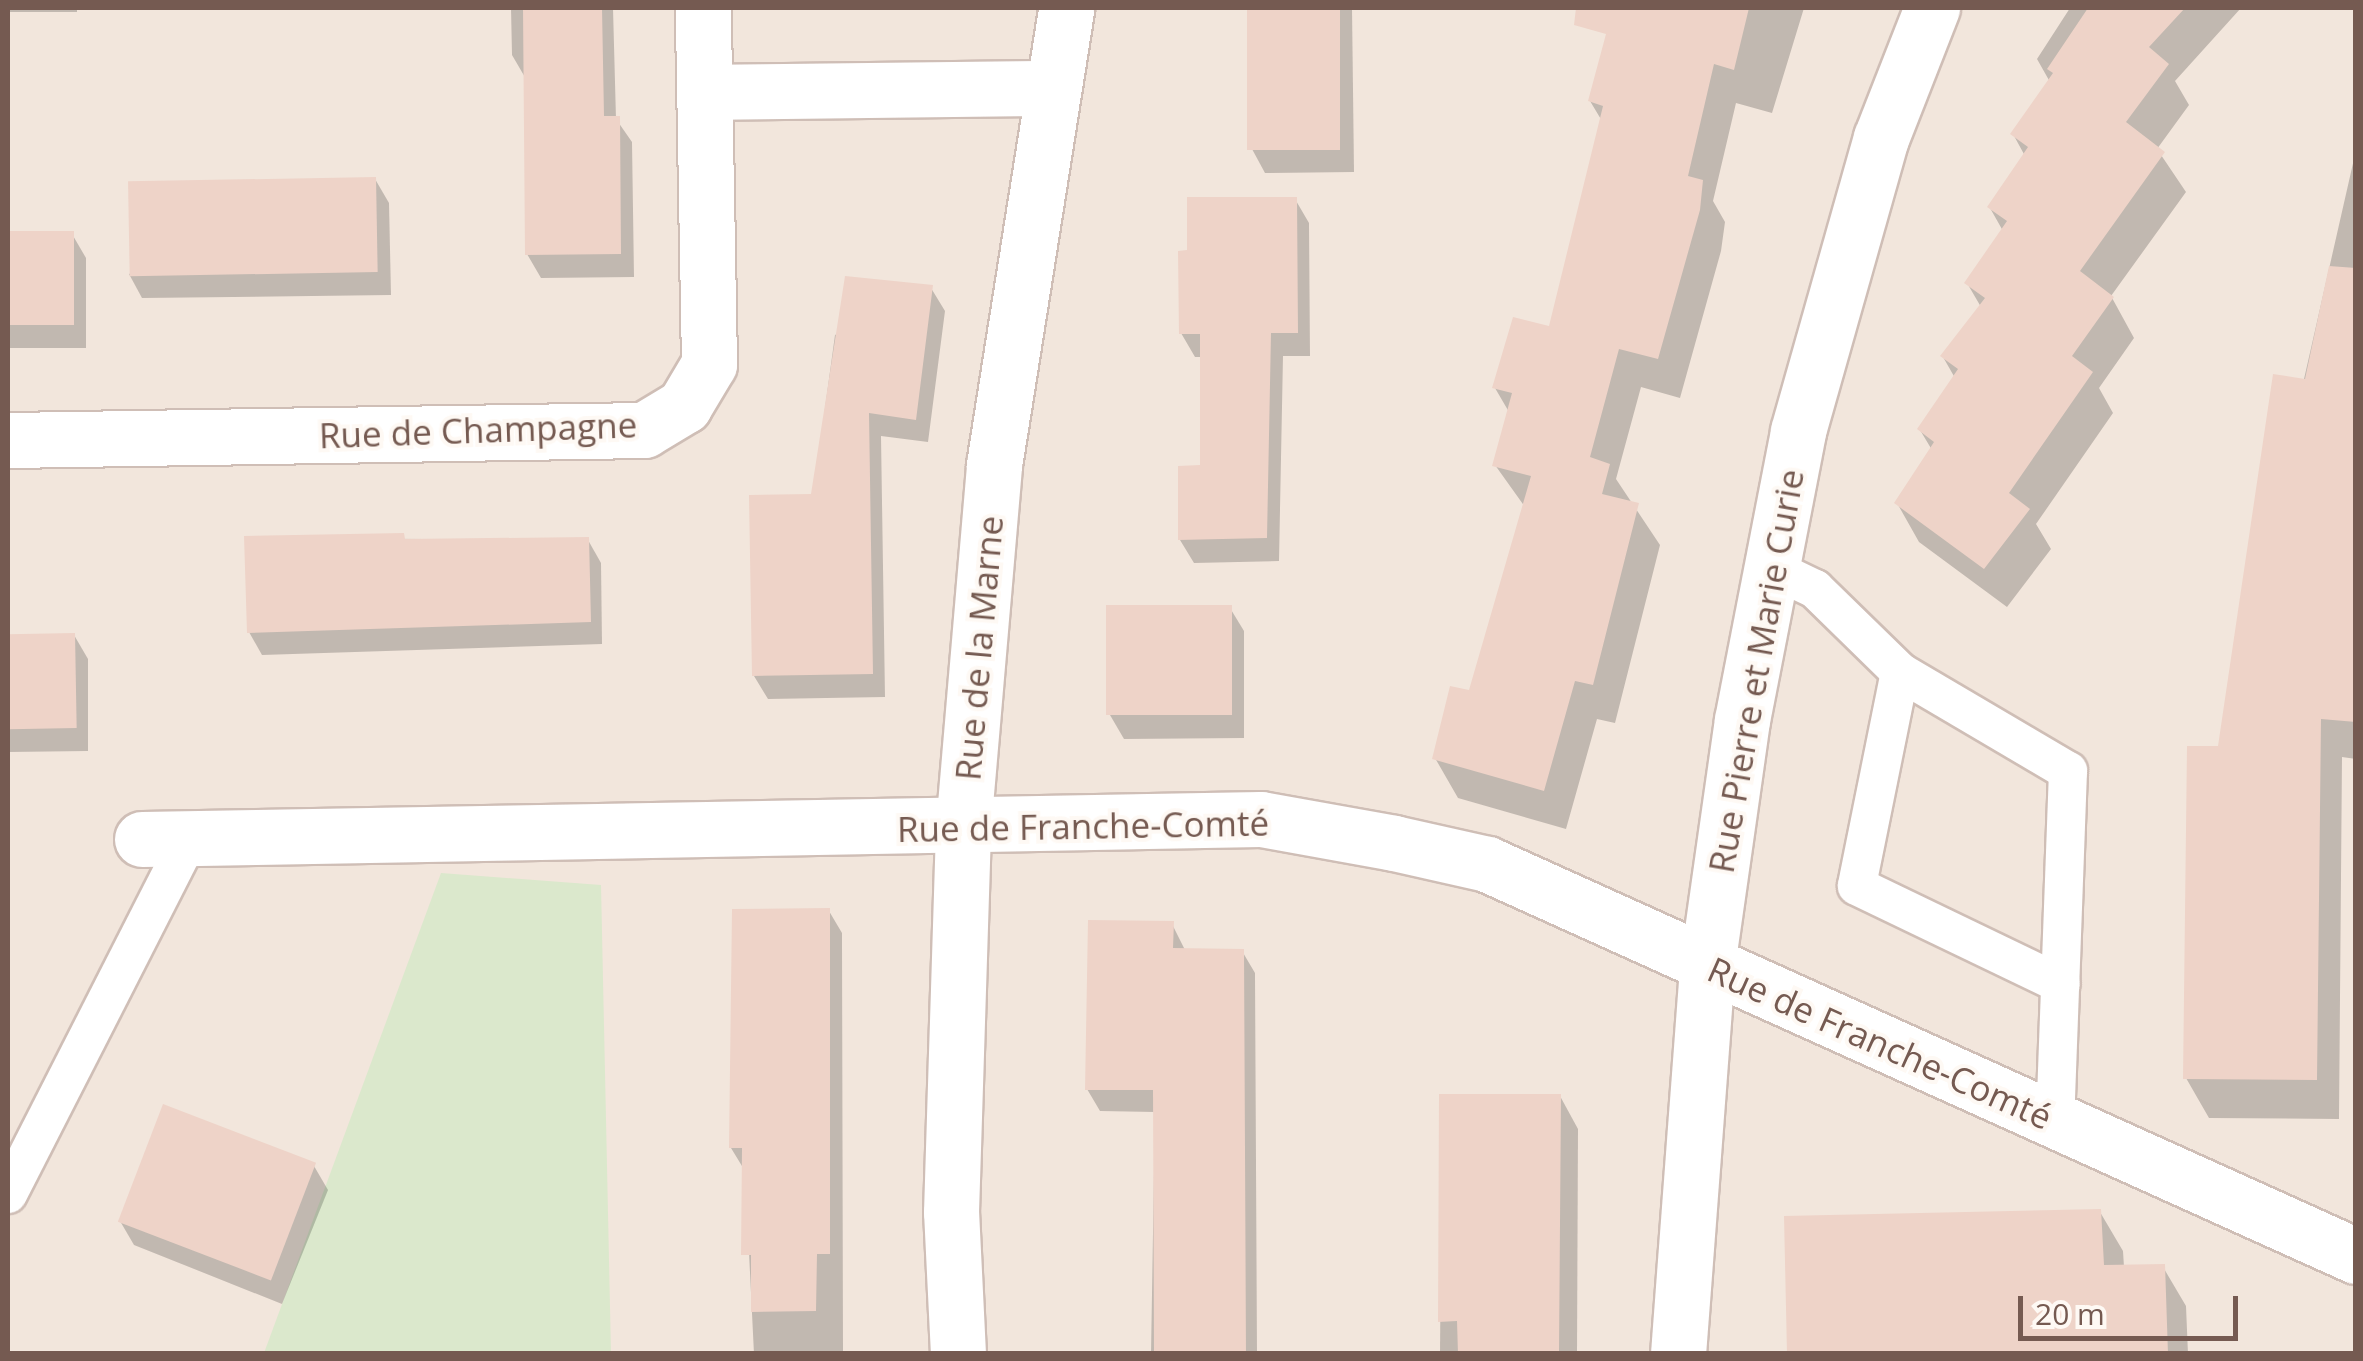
<!DOCTYPE html>
<meta charset="utf-8">
<style>
body{margin:0}
#map{position:relative;width:2363px;height:1361px;overflow:hidden;background:#fbf4ed;font-family:"Open Sans",sans-serif}
div>[style]{position:absolute}
.residential>*{inset:0;background:#f2e6dc;transform-origin:0 0}
.green>*{inset:0;background:#dbe8cc}
.shadow>*{inset:0;background:#0003;transform-origin:0 0}
.building>*{inset:0;background:#eed3c8;transform-origin:0 0}
.roads{filter:drop-shadow(2px 0 #cfbeb6) drop-shadow(-2px 0 #cfbeb6) drop-shadow(0 2px #cfbeb6) drop-shadow(0 -2px #cfbeb6)}
.service>*{height:38px;margin:-19px;padding:0 19px;transform-origin:19px;border-radius:19px;background:#fff}
.minor>*{height:55px;margin:-27.5px;padding:0 27.5px;transform-origin:27.5px;border-radius:27.5px;background:#fff}
span{translate:-50% -50%;white-space:nowrap;text-align:center;line-height:1.15;-webkit-text-stroke:8px #fef9f4;paint-order:stroke}
.street-label{font-size:35px;color:#755a51}
.frame{position:absolute;inset:0;border:10px solid #755a51;pointer-events:none}
.scale{position:absolute;left:2018px;top:1296px;width:220px;height:45px;box-sizing:border-box;border:5px solid #755a51;border-top:0;padding-left:12px;font-size:30px;line-height:35px;white-space:nowrap;color:#755a51;-webkit-text-stroke:8px #fef9f4;paint-order:stroke}
</style>
<div id="map">
<div class="residential">
<div style="left:8px;top:8px;width:2347px;height:1345px"></div>
</div>
<div class="green">
<div style="clip-path:polygon(441px 873px,601px 885px,611px 1353px,264px 1353px)"></div>
</div>
<div class="shadow">
<div style="left:8px;top:8px;width:69px;height:4px"></div>
<div style="clip-path:polygon(511px 8px,613px 8px,616px 119px,632px 142px,634px 277px,541px 278px,527px 254px,526px 79px,512px 55px)"></div>
<div style="clip-path:polygon(1250px 8px,1352px 8px,1354px 172px,1265px 173px,1252px 149px)"></div>
<div style="clip-path:polygon(1656px 8px,1804px 8px,1772px 113px,1736px 103px,1713px 201px,1725px 222px,1721px 251px,1680px 398px,1641px 387px,1616px 479px,1660px 545px,1615px 723px,1597px 719px,1566px 829px,1458px 798px,1435px 758px,1471px 693px,1525px 507px,1495px 465px,1509px 412px,1495px 388px,1551px 329px,1602px 121px,1590px 101px,1647px 42px)"></div>
<div style="clip-path:polygon(2070px 8px,2241px 8px,2175px 81px,2189px 105px,2157px 149px,2186px 192px,2111px 296px,2134px 338px,2099px 388px,2113px 413px,2036px 524px,2051px 549px,2007px 607px,1919px 542px,1897px 503px,1932px 450px,1920px 430px,1955px 378px,1943px 357px,1981px 307px,1967px 283px,2003px 231px,1990px 208px,2025px 156px,2013px 134px,2050px 82px,2037px 59px)"></div>
<div style="clip-path:polygon(2356px 150px,2356px 759px,2342px 757px,2339px 1119px,2209px 1118px,2186px 1078px,2220px 749px)"></div>
<div style="clip-path:polygon(375px 179px,389px 203px,391px 295px,142px 298px,129px 274px)"></div>
<div style="clip-path:polygon(1295px 199px,1309px 223px,1310px 356px,1283px 356px,1279px 561px,1194px 563px,1180px 540px,1202px 467px,1202px 357px,1195px 357px,1181px 333px,1190px 253px)"></div>
<div style="clip-path:polygon(8px 234px,72px 234px,86px 258px,86px 348px,8px 348px)"></div>
<div style="clip-path:polygon(931px 288px,945px 311px,928px 442px,881px 436px,885px 697px,768px 699px,754px 676px,813px 496px,835px 335px)"></div>
<div style="clip-path:polygon(246px 538px,588px 540px,601px 563px,602px 644px,262px 655px,249px 632px)"></div>
<div style="clip-path:polygon(1230px 608px,1244px 631px,1244px 738px,1124px 739px,1110px 715px)"></div>
<div style="clip-path:polygon(74px 635px,88px 659px,88px 751px,8px 752px,8px 636px)"></div>
<div style="clip-path:polygon(829px 911px,842px 933px,843px 1354px,754px 1354px,745px 1171px,731px 1148px)"></div>
<div style="clip-path:polygon(1172px 924px,1185px 950px,1242px 951px,1255px 973px,1257px 1354px,1151px 1354px,1155px 1112px,1100px 1111px,1087px 1089px)"></div>
<div style="clip-path:polygon(1442px 1096px,1560px 1096px,1578px 1129px,1577px 1354px,1440px 1354px)"></div>
<div style="clip-path:polygon(314px 1166px,328px 1190px,282px 1304px,134px 1245px,120px 1221px)"></div>
<div style="clip-path:polygon(2100px 1212px,2123px 1251px,2124px 1267px,2163px 1267px,2186px 1306px,2188px 1354px,1790px 1354px)"></div>
</div>
<div class="building">
<div style="clip-path:polygon(523px 8px,602px 8px,604px 116px,620px 116px,621px 254px,525px 255px)"></div>
<div style="left:1247px;top:8px;width:93px;height:142px"></div>
<div style="clip-path:polygon(1576px 8px,1749px 8px,1734px 70px,1714px 64px,1688px 176px,1703px 180px,1700px 210px,1658px 359px,1619px 349px,1590px 457px,1610px 464px,1602px 494px,1639px 503px,1593px 685px,1575px 681px,1544px 791px,1432px 759px,1450px 686px,1469px 690px,1531px 476px,1492px 466px,1512px 393px,1492px 388px,1513px 317px,1549px 326px,1603px 106px,1588px 101px,1606px 34px,1574px 25px)"></div>
<div style="clip-path:polygon(2088px 8px,2185px 8px,2149px 47px,2169px 64px,2126px 122px,2165px 152px,2080px 271px,2114px 297px,2072px 356px,2093px 372px,2009px 493px,2030px 509px,1984px 569px,1894px 503px,1934px 442px,1917px 429px,1958px 369px,1940px 356px,1985px 298px,1964px 283px,2007px 221px,1987px 207px,2028px 147px,2010px 134px,2053px 73px,2047px 69px)"></div>
<div style="left:376px;top:177px;width:95px;height:248px;rotate:89deg"></div>
<div style="clip-path:polygon(1187px 197px,1297px 197px,1298px 333px,1271px 333px,1267px 538px,1178px 540px,1178px 466px,1200px 465px,1200px 334px,1179px 334px,1178px 251px,1187px 250px)"></div>
<div style="left:8px;top:231px;width:66px;height:94px"></div>
<div style="clip-path:polygon(2329px 266px,2356px 268px,2356px 722px,2321px 719px,2317px 1080px,2183px 1079px,2187px 746px,2218px 746px,2273px 374px,2305px 379px)"></div>
<div style="clip-path:polygon(845px 276px,933px 285px,916px 420px,869px 413px,873px 674px,752px 676px,749px 495px,811px 494px)"></div>
<div style="clip-path:polygon(404px 533px,405px 539px,589px 537px,591px 622px,247px 633px,244px 536px)"></div>
<div style="left:1232px;top:605px;width:110px;height:126px;rotate:90deg"></div>
<div style="left:75px;top:633px;width:95px;height:67px;rotate:89deg"></div>
<div style="clip-path:polygon(830px 908px,830px 1254px,817px 1254px,816px 1311px,751px 1312px,751px 1255px,741px 1255px,742px 1148px,729px 1148px,732px 909px)"></div>
<div style="clip-path:polygon(1088px 920px,1174px 921px,1173px 948px,1244px 949px,1246px 1354px,1154px 1354px,1153px 1090px,1085px 1090px)"></div>
<div style="clip-path:polygon(1439px 1094px,1561px 1094px,1559px 1354px,1458px 1354px,1457px 1321px,1438px 1322px)"></div>
<div style="left:163px;top:1104px;width:164px;height:126px;rotate:21deg"></div>
<div style="clip-path:polygon(2101px 1209px,2104px 1265px,2165px 1264px,2168px 1354px,1787px 1354px,1784px 1216px)"></div>
</div>
<div class="roads">
<div class="service">
<div style="left:1771px;top:568px;width:49px;rotate:25.5deg"></div>
<div style="left:1815px;top:589px;width:119px;rotate:44.3deg"></div>
<div style="left:1900px;top:672px;width:195px;rotate:30.5deg"></div>
<div style="left:2068px;top:771px;width:351px;rotate:92.1deg"></div>
<div style="left:1900px;top:672px;width:218px;rotate:101.4deg"></div>
<div style="left:1857px;top:886px;width:226px;rotate:25.7deg"></div>
<div style="left:8px;top:1194px;width:398px;rotate:-63deg"></div>
</div>
<div class="minor">
<div style="left:705px;top:92px;width:348px;rotate:-0.7deg"></div>
<div style="left:8px;top:440px;width:636px;rotate:-0.9deg"></div>
<div style="left:644px;top:430px;width:47px;rotate:-31deg"></div>
<div style="left:684px;top:406px;width:49px;rotate:-59.2deg"></div>
<div style="left:709px;top:364px;width:356px;rotate:-91deg"></div>
<div style="left:142px;top:839px;width:1119px;rotate:-1.02deg"></div>
<div style="left:1261px;top:819px;width:135px;rotate:10.2deg"></div>
<div style="left:1394px;top:843px;width:95px;rotate:12.7deg"></div>
<div style="left:1487px;top:864px;width:953px;rotate:24.28deg"></div>
<div style="left:958px;top:1354px;width:142px;rotate:-92.8deg"></div>
<div style="left:951px;top:1212px;width:384px;rotate:-88.2deg"></div>
<div style="left:963px;top:828px;width:364px;rotate:-85.1deg"></div>
<div style="left:994px;top:465px;width:463px;rotate:-81deg"></div>
<div style="left:1678px;top:1354px;width:389px;rotate:-85.7deg"></div>
<div style="left:1707px;top:966px;width:248px;rotate:-81.9deg"></div>
<div style="left:1742px;top:720px;width:294px;rotate:-79deg"></div>
<div style="left:1798px;top:431px;width:305px;rotate:-74.2deg"></div>
<div style="left:1881px;top:138px;width:140px;rotate:-68.6deg"></div>
</div>
</div>
<div class="street-label">
<span style="left:478px;top:430px;rotate:-2deg">Rue de Champagne</span>
<span style="left:979px;top:648px;rotate:-85deg">Rue de la Marne</span>
<span style="left:1756px;top:671px;rotate:-80deg">Rue Pierre et Marie Curie</span>
<span style="left:1083px;top:826px;rotate:-1deg">Rue de Franche-Comté</span>
<span style="left:1880px;top:1043px;rotate:24deg">Rue de Franche-Comté</span>
</div>
<div class="frame"></div>
<div class="scale">20 m</div>
</div>
